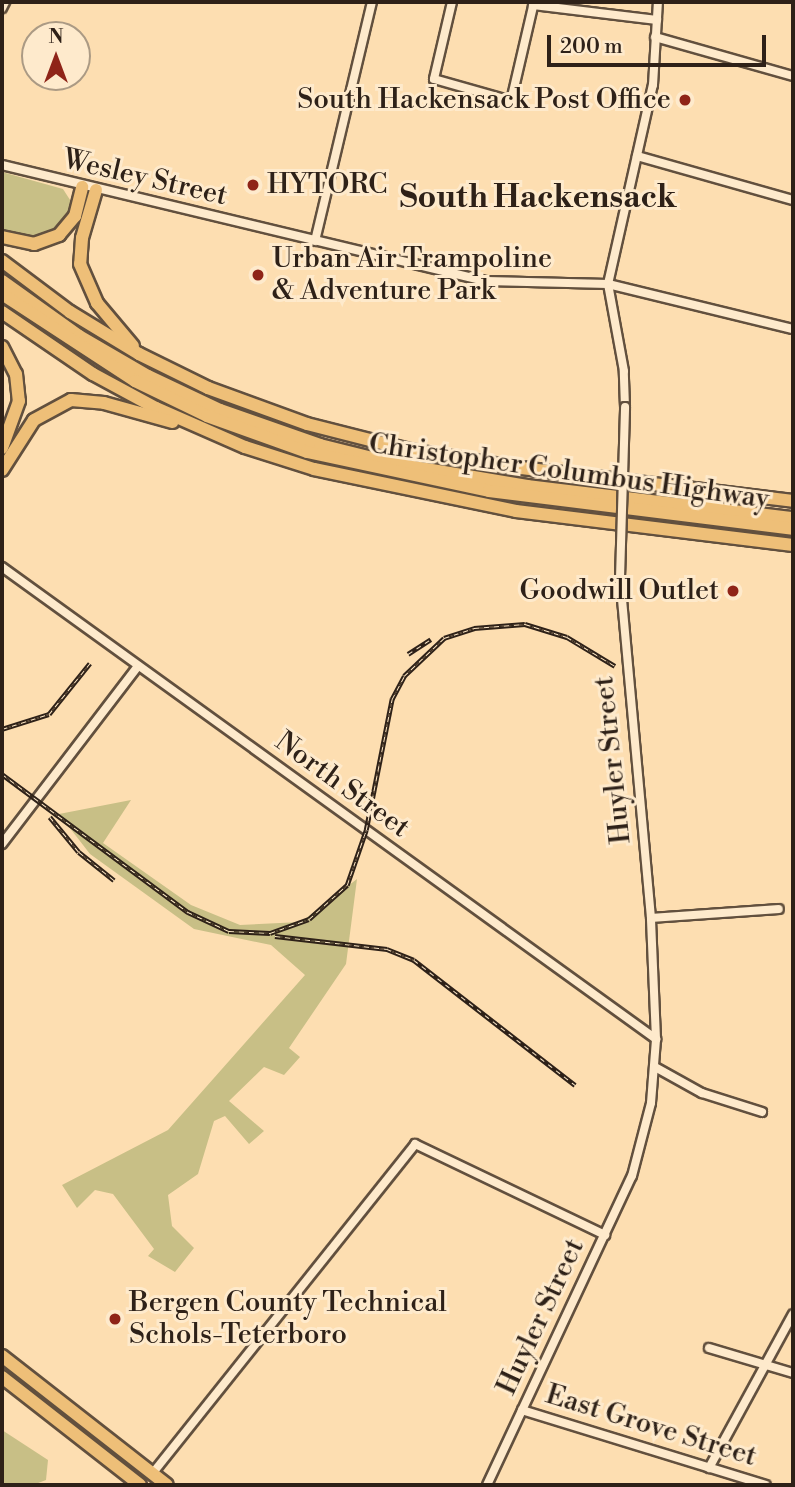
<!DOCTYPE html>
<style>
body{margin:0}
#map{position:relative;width:795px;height:1487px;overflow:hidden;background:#fddeb1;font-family:"Libre Bodoni",serif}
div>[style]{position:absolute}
.green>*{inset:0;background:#c8bf86}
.roads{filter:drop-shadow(2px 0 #62503e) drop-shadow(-2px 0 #62503e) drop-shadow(0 2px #62503e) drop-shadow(0 -2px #62503e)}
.minor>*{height:8px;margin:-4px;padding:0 4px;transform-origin:4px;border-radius:4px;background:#feeacc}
.highway>*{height:12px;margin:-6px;padding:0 6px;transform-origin:6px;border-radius:6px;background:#eebf78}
.rail>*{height:4.5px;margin-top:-2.25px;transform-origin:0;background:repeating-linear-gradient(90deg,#feeacc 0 5px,#2e2118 0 10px);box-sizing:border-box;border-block:2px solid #2e2118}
.bridges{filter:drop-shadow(2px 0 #62503e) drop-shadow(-2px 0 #62503e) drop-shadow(0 2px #62503e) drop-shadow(0 -2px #62503e)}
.minor-bridge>*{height:8px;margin:-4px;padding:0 4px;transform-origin:4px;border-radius:4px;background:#feeacc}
.dots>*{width:19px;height:19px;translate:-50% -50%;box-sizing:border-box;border:4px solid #feeacc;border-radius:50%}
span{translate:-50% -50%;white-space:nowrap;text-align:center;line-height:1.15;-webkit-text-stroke:6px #feeacc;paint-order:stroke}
.poi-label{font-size:28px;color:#2e2118}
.right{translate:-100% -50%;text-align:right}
.left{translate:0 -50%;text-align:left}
.street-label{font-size:28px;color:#2e2118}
.quarter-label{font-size:32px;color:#2e2118;font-weight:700}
.frame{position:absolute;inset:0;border:4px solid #2e2118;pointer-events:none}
.north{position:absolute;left:21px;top:21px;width:70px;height:70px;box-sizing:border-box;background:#feeacc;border:2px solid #ab9a84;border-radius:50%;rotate:0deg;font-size:19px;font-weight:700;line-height:28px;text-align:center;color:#2e2118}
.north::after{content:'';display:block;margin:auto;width:24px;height:32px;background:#8f2418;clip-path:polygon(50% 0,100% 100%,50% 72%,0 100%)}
.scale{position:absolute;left:547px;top:35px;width:219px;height:32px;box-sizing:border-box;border:4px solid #2e2118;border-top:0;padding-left:9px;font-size:21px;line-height:24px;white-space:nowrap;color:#2e2118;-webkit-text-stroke:5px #feeacc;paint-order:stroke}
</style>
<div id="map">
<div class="green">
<div style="clip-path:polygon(2px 172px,63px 189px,72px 203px,65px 220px,41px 237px,16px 238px,2px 231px)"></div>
<div style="clip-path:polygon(131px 800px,103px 843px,191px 905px,240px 925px,301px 922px,357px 879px,346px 964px,289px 1048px,300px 1057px,284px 1075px,264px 1067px,229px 1101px,264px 1131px,249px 1144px,225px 1116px,214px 1121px,198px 1174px,168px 1195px,172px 1226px,194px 1248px,175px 1272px,148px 1256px,154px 1249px,113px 1194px,95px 1190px,77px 1208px,62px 1185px,168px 1130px,305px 975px,271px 945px,194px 929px,90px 854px,59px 814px)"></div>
<div style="clip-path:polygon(2px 1430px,48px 1460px,46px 1480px,33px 1485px,2px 1485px)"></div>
</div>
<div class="roads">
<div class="minor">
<div style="left:452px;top:2px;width:79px;rotate:103.2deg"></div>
<div style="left:434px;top:79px;width:80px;rotate:15.9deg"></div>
<div style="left:511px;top:101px;width:102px;rotate:-76.9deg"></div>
<div style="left:533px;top:5px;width:125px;rotate:6.9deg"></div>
<div style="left:2px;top:8px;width:7px;rotate:-63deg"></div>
<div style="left:655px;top:37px;width:143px;rotate:15.8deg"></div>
<div style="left:637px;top:156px;width:162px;rotate:15.8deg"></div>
<div style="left:2px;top:165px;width:499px;rotate:13.5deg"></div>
<div style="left:487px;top:281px;width:121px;rotate:1.4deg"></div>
<div style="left:608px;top:284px;width:190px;rotate:13.7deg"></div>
<div style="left:315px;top:241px;width:246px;rotate:-76.6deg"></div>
<div style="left:625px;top:407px;width:36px;rotate:-92deg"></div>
<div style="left:624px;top:371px;width:88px;rotate:-100.4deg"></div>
<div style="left:608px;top:284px;width:204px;rotate:-77.3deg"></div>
<div style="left:653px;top:85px;width:83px;rotate:-86.6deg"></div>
<div style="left:2px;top:567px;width:807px;rotate:35.82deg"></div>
<div style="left:2px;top:844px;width:224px;rotate:-52.6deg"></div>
<div style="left:651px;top:918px;width:128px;rotate:-4deg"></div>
<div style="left:655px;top:1067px;width:54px;rotate:29deg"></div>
<div style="left:702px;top:1093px;width:63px;rotate:17.6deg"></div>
<div style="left:709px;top:1348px;width:88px;rotate:16.6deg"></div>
<div style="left:522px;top:1410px;width:255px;rotate:17.1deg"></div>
<div style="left:709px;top:1468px;width:175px;rotate:-61.4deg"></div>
<div style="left:152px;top:1474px;width:422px;rotate:-51.4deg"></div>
<div style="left:415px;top:1144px;width:211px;rotate:25.6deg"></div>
<div style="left:487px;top:1485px;width:341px;rotate:-64.9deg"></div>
<div style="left:632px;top:1176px;width:75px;rotate:-75.4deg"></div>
<div style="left:651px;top:1103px;width:64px;rotate:-85.5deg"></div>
<div style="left:656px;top:1039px;width:121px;rotate:-92.4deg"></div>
<div style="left:651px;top:918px;width:341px;rotate:-95.2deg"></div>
</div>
<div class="highway">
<div style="left:96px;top:190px;width:50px;rotate:106.3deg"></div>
<div style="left:82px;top:238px;width:26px;rotate:94deg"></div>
<div style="left:80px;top:264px;width:43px;rotate:66.4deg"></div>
<div style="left:97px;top:303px;width:56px;rotate:50.1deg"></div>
<div style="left:2px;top:237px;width:33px;rotate:12deg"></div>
<div style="left:34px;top:244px;width:27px;rotate:-20deg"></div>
<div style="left:59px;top:235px;width:25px;rotate:-50deg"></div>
<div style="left:75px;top:216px;width:30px;rotate:-76deg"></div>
<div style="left:2px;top:261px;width:85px;rotate:36.9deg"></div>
<div style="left:70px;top:312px;width:81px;rotate:31.3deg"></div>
<div style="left:139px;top:354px;width:77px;rotate:26.2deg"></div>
<div style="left:208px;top:388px;width:105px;rotate:20deg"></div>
<div style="left:307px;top:424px;width:105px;rotate:14.3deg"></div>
<div style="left:409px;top:450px;width:105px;rotate:9.3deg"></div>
<div style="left:513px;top:467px;width:282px;rotate:6.9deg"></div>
<div style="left:2px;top:281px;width:95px;rotate:35.5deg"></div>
<div style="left:79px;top:336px;width:80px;rotate:30.1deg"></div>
<div style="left:148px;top:376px;width:80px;rotate:25.3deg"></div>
<div style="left:220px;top:410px;width:106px;rotate:19.3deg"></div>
<div style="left:320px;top:445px;width:78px;rotate:14deg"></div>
<div style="left:396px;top:464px;width:133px;rotate:9.5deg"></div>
<div style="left:527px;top:486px;width:268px;rotate:6.9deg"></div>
<div style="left:2px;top:294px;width:159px;rotate:33.2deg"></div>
<div style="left:135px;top:381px;width:80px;rotate:25.9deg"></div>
<div style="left:207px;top:416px;width:106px;rotate:19.8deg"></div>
<div style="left:307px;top:452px;width:186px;rotate:12.1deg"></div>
<div style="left:489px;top:491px;width:306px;rotate:7.1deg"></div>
<div style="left:2px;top:312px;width:110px;rotate:34.3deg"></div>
<div style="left:93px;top:374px;width:72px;rotate:28.4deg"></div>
<div style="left:156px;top:408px;width:97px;rotate:23.7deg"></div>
<div style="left:245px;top:447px;width:72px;rotate:17.7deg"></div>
<div style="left:314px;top:469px;width:206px;rotate:11.7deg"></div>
<div style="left:516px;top:511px;width:279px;rotate:7deg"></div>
<div style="left:2px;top:347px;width:30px;rotate:63deg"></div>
<div style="left:16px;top:374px;width:27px;rotate:84deg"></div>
<div style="left:19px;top:401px;width:50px;rotate:109.9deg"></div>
<div style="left:2px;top:470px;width:59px;rotate:-57.4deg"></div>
<div style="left:34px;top:420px;width:42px;rotate:-28.4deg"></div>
<div style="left:71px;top:400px;width:33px;rotate:5deg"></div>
<div style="left:104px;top:403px;width:71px;rotate:15.6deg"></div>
<div style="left:2px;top:1356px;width:209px;rotate:38deg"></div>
<div style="left:2px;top:1377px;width:175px;rotate:38deg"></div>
</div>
</div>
<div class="rail">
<div style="left:408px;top:654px;width:27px;rotate:-33deg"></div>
<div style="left:2px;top:729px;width:49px;rotate:-17.7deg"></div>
<div style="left:49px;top:714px;width:65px;rotate:-51.2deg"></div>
<div style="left:2px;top:774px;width:232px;rotate:36.6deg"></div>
<div style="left:188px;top:912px;width:45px;rotate:24.9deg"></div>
<div style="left:229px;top:931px;width:41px;rotate:2.8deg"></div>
<div style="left:270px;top:933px;width:41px;rotate:-19.7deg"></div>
<div style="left:309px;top:919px;width:51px;rotate:-41.8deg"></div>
<div style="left:347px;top:885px;width:58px;rotate:-70.9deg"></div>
<div style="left:366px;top:830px;width:134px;rotate:-78.8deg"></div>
<div style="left:392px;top:699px;width:26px;rotate:-62deg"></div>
<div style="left:404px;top:676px;width:55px;rotate:-43.5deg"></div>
<div style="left:444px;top:638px;width:32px;rotate:-18deg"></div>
<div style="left:474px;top:628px;width:51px;rotate:-4.5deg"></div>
<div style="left:525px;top:624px;width:44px;rotate:17.2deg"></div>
<div style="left:567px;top:637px;width:56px;rotate:31.1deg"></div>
<div style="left:50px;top:817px;width:45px;rotate:50.4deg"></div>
<div style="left:79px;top:852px;width:45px;rotate:38.7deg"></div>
<div style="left:275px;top:936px;width:113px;rotate:6.6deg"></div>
<div style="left:387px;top:949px;width:29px;rotate:22deg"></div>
<div style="left:414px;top:960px;width:204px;rotate:37.8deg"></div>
</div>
<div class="bridges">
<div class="minor-bridge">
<div style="left:620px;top:578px;width:171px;rotate:-88.3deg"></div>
</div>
</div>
<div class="dots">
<div style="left:685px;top:100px;background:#8f2418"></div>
<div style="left:253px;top:185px;background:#8f2418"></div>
<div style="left:258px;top:275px;background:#8f2418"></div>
<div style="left:733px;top:591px;background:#8f2418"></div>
<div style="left:115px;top:1319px;background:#8f2418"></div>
</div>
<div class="poi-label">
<span class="right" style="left:671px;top:100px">South Hackensack Post Office</span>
<span class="left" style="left:267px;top:185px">HYTORC</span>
<span class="left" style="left:272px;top:275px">Urban Air Trampoline<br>&amp; Adventure Park</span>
<span class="right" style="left:719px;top:591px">Goodwill Outlet</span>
<span class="left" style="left:129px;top:1319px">Bergen County Technical<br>Schols-Teterboro</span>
</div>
<div class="street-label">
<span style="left:145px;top:178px;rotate:13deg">Wesley Street</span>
<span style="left:569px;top:472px;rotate:8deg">Christopher Columbus Highway</span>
<span style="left:613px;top:760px;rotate:-96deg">Huyler Street</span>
<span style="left:342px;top:785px;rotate:36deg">North Street</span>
<span style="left:541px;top:1317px;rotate:-65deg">Huyler Street</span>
<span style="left:651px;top:1426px;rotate:17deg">East Grove Street</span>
</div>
<div class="quarter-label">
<span style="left:538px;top:197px">South Hackensack</span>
</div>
<div class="frame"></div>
<div class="north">N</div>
<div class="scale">200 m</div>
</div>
